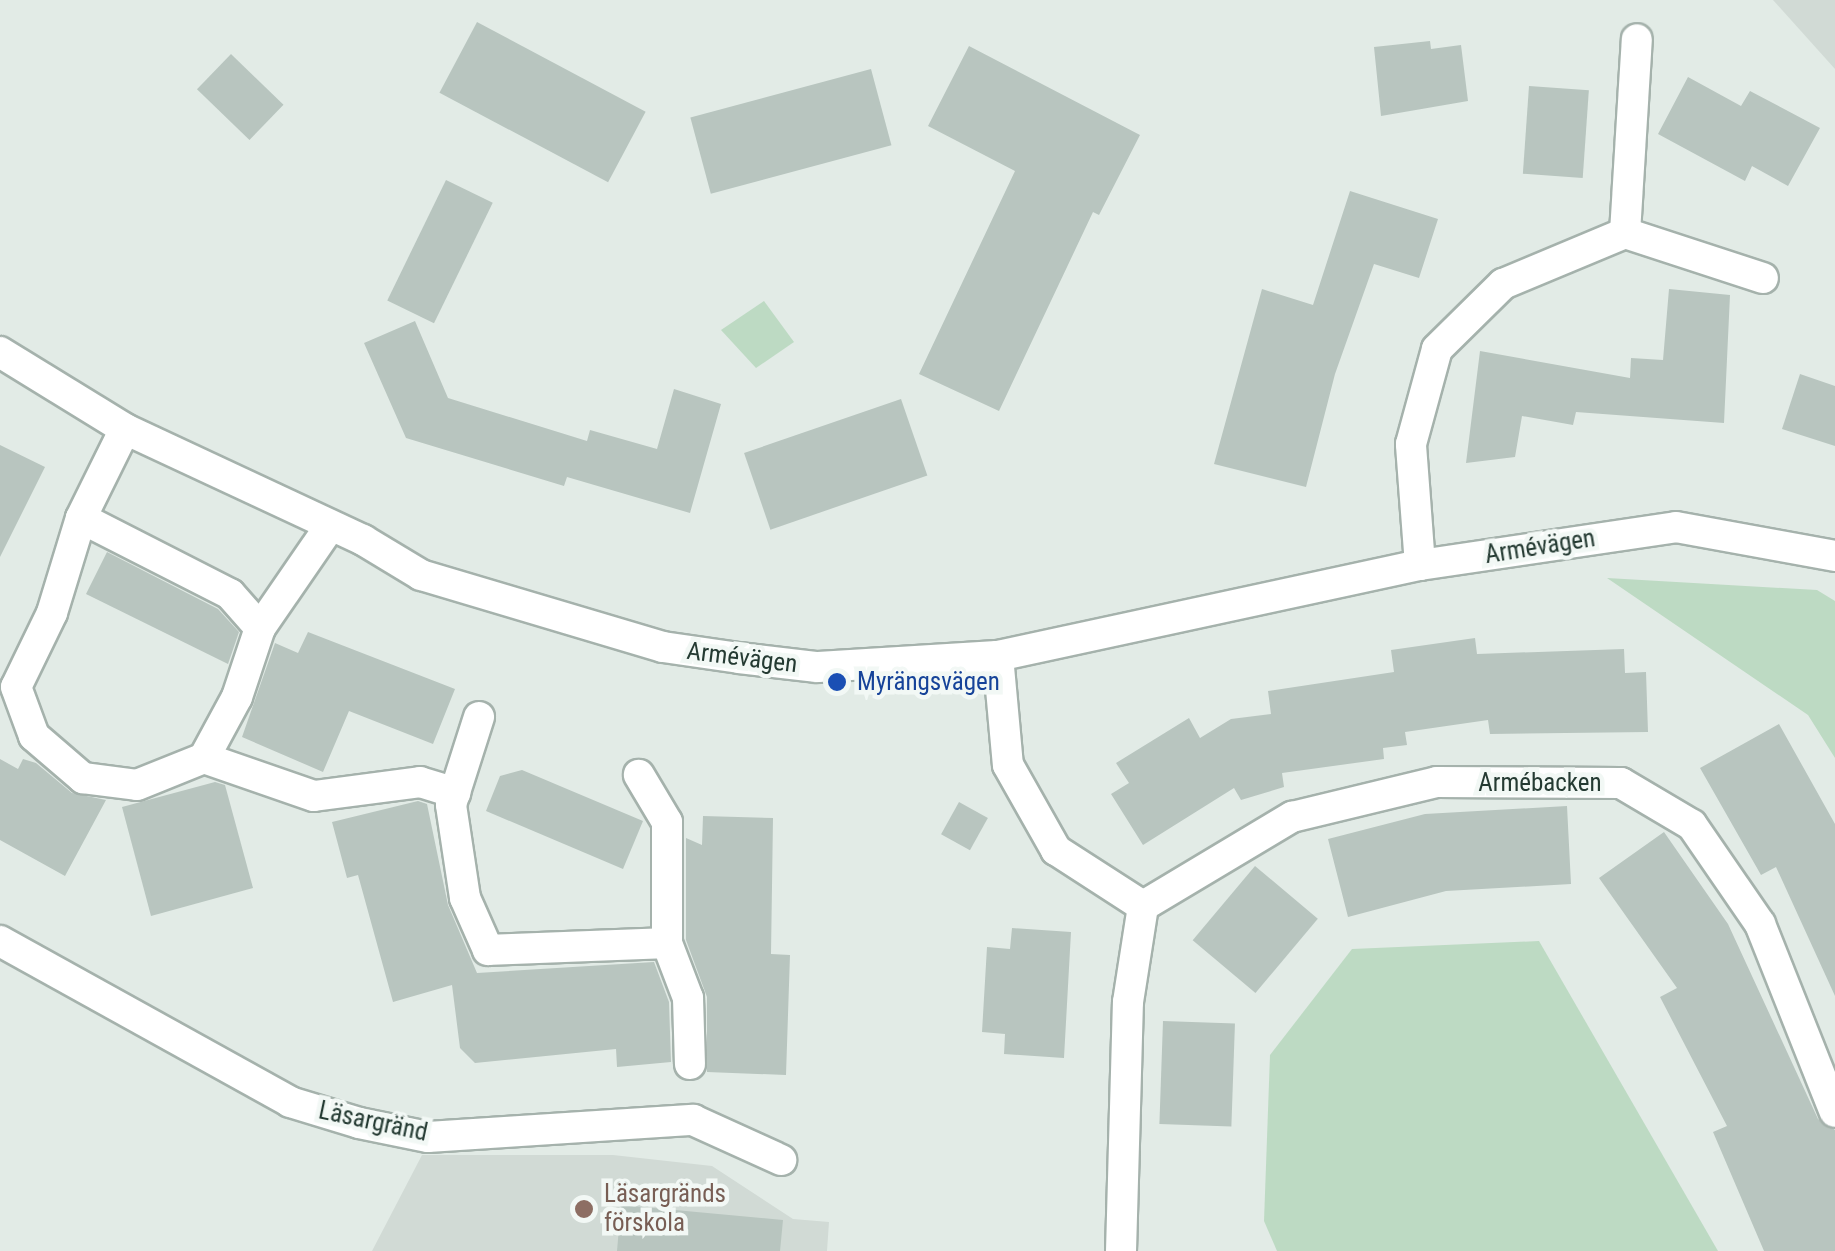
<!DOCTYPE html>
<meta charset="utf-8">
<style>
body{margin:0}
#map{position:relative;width:1835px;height:1251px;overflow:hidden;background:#e2ebe6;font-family:"Roboto Condensed",sans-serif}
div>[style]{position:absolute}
.built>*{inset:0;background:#d1dad5}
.green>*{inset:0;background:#bddac3}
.building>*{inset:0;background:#b8c5bf;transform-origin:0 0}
.roads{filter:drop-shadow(2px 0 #a5b2ac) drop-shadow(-2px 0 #a5b2ac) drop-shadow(0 2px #a5b2ac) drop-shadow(0 -2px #a5b2ac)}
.minor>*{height:30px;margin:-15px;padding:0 15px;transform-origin:15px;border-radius:15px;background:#fff}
.dots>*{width:28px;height:28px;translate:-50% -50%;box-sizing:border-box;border:5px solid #f2f8f5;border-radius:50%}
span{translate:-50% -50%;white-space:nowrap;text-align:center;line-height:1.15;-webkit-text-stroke:9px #f2f8f5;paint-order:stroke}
.street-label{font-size:25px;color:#243a32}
.transit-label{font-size:25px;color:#164399}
.left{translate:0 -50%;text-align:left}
.education-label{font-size:25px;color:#785e54}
</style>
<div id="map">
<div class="built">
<div style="clip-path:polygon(1773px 0,1835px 0,1835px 69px)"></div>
<div style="clip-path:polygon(422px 1155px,613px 1155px,712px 1166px,793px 1219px,829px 1222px,827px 1251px,372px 1251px)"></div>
</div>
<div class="green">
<div style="clip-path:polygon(764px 301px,794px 342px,756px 368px,721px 330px)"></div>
<div style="clip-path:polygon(1607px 578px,1817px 590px,1835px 601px,1835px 758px,1808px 715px)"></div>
<div style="clip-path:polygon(1539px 941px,1718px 1251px,1277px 1251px,1264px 1221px,1270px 1055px,1352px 949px)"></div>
</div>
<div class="building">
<div style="left:477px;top:22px;width:191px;height:80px;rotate:28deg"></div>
<div style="clip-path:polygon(1430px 41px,1431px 49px,1461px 45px,1468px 101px,1381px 116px,1374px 47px)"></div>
<div style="clip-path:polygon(969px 46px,1140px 135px,1099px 215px,1093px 212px,999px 411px,919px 374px,1015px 171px,928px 126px)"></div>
<div style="left:231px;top:54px;width:73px;height:49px;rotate:44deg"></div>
<div style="left:871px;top:69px;width:79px;height:187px;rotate:75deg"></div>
<div style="clip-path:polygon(1688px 77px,1741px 106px,1750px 91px,1820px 128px,1788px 186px,1752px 166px,1745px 181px,1658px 134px)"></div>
<div style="left:1529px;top:86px;width:60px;height:88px;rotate:4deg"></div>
<div style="left:446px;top:180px;width:52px;height:134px;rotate:26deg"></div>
<div style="clip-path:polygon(1350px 191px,1438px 219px,1419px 278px,1374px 264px,1335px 374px,1306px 487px,1214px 464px,1262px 289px,1313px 305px)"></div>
<div style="clip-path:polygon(1669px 289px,1730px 295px,1724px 423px,1576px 412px,1573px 425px,1522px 416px,1515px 457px,1466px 463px,1480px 351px,1630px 378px,1631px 358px,1663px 360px)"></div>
<div style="clip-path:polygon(415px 321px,448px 398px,587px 441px,590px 430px,657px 449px,674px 389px,721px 404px,690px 513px,567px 477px,564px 486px,406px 438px,364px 343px)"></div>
<div style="clip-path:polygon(1800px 374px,1835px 386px,1835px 446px,1782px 429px)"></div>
<div style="left:901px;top:399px;width:81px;height:166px;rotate:71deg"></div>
<div style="clip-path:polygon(0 445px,45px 467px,0 557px)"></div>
<div style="clip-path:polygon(107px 552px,218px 609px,239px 632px,228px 664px,86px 594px)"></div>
<div style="clip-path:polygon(308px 632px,455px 689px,433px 744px,349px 711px,323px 772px,242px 737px,275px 643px,298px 653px)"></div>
<div style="clip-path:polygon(1475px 638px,1477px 654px,1624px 649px,1625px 673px,1646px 672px,1648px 732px,1490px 734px,1488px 720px,1405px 732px,1407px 745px,1383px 748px,1384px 759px,1282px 773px,1284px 787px,1241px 800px,1234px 788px,1143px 845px,1111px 794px,1129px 783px,1116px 763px,1189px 718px,1200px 738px,1231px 719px,1271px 714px,1268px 691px,1394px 672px,1391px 650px)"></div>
<div style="clip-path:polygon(1779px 724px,1835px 824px,1835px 996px,1776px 867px,1761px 875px,1700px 768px)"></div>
<div style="clip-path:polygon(0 759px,18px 769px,23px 759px,36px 763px,72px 793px,106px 800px,65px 876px,0 840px)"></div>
<div style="clip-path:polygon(522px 770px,643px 821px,623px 869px,486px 811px,500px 776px)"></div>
<div style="clip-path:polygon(215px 782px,225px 785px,253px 888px,151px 916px,122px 807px)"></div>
<div style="clip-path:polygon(418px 801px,427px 804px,448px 905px,477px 973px,654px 962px,669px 1002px,671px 1062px,617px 1067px,616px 1049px,475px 1063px,460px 1048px,452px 985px,393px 1002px,358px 875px,347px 878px,332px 822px)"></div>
<div style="left:959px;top:802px;width:33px;height:37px;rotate:29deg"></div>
<div style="clip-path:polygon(1567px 806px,1571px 884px,1446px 891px,1348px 917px,1328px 839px,1425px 814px)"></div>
<div style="clip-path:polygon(703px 816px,773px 818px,771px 954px,790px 955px,786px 1075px,707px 1072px,707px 997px,686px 940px,686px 838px,702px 845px)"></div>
<div style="clip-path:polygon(1664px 832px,1728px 924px,1818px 1119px,1835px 1130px,1835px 1251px,1764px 1251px,1713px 1132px,1727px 1126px,1660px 997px,1677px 988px,1599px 878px)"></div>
<div style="left:1255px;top:866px;width:82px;height:97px;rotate:40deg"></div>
<div style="clip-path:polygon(1012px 928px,1071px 932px,1064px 1058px,1004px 1054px,1005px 1034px,982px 1032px,987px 947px,1010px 949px)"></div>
<div style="left:1163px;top:1021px;width:72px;height:103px;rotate:2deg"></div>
<div style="clip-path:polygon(621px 1205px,783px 1220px,780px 1251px,617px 1251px)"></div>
</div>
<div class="roads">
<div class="minor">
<div style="left:1625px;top:233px;width:194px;rotate:-86.5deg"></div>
<div style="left:0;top:352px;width:147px;rotate:31.6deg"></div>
<div style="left:125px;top:429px;width:263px;rotate:25deg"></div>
<div style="left:363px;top:540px;width:68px;rotate:31.1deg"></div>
<div style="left:421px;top:575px;width:252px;rotate:16.6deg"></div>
<div style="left:663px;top:647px;width:77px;rotate:8.2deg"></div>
<div style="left:739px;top:658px;width:79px;rotate:6.6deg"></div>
<div style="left:817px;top:667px;width:181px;rotate:-3.5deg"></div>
<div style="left:998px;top:656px;width:432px;rotate:-12.2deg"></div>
<div style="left:1420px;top:565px;width:259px;rotate:-8.4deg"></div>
<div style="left:1676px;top:527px;width:162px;rotate:10.3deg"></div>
<div style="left:81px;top:518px;width:99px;rotate:107deg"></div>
<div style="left:52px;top:613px;width:82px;rotate:115.9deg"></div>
<div style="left:16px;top:687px;width:52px;rotate:69.8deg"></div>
<div style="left:34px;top:736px;width:65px;rotate:40.6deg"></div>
<div style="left:83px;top:778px;width:54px;rotate:7.4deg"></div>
<div style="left:137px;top:785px;width:72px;rotate:-21.9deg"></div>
<div style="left:204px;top:758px;width:69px;rotate:-61.6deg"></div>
<div style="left:237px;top:697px;width:73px;rotate:-71.6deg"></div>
<div style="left:260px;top:628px;width:45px;rotate:-131.4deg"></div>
<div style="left:230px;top:594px;width:167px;rotate:-153deg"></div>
<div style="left:81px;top:518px;width:99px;rotate:-63.7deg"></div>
<div style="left:1420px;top:565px;width:121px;rotate:-94.3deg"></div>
<div style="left:1411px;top:444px;width:98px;rotate:-74.7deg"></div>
<div style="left:1437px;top:349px;width:93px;rotate:-44.6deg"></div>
<div style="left:1503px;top:284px;width:132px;rotate:-22.7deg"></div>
<div style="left:1625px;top:233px;width:145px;rotate:18.1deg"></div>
<div style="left:260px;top:628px;width:124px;rotate:-55.5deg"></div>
<div style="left:998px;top:656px;width:109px;rotate:84.8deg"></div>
<div style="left:1008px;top:765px;width:98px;rotate:60.5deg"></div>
<div style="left:1056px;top:850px;width:103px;rotate:32.8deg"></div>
<div style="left:1143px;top:906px;width:174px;rotate:-30.9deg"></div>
<div style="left:1292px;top:817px;width:149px;rotate:-13.6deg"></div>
<div style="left:1437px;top:782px;width:184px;rotate:0.3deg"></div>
<div style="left:1621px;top:783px;width:82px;rotate:30.6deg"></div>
<div style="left:1692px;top:825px;width:120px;rotate:55.5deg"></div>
<div style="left:1760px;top:924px;width:202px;rotate:68.3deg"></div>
<div style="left:479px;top:717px;width:92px;rotate:107.7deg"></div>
<div style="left:451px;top:805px;width:94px;rotate:81.4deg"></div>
<div style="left:465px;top:898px;width:57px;rotate:66.1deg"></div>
<div style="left:488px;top:950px;width:179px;rotate:-2.2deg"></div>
<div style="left:667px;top:943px;width:121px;rotate:-90deg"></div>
<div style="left:667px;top:822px;width:55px;rotate:-120.8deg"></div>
<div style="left:204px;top:758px;width:116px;rotate:19.1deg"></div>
<div style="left:314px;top:796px;width:107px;rotate:-7.5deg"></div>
<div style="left:420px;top:782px;width:37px;rotate:17deg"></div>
<div style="left:0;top:941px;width:332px;rotate:29deg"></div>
<div style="left:290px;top:1102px;width:72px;rotate:16.9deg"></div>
<div style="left:359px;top:1123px;width:70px;rotate:11.5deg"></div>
<div style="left:428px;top:1137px;width:266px;rotate:-3.7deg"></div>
<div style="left:693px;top:1120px;width:97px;rotate:24.4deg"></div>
<div style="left:667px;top:943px;width:59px;rotate:69.1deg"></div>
<div style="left:688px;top:998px;width:66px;rotate:88.3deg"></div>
<div style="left:1121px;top:1251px;width:249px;rotate:-88.4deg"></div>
<div style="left:1128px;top:1002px;width:97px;rotate:-81.1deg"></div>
</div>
</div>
<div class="dots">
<div style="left:837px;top:682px;background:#1a4fb4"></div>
<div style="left:584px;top:1209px;background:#8d6e63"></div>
</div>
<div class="street-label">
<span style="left:1540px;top:547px;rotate:-9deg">Armévägen</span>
<span style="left:742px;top:658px;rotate:7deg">Armévägen</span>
<span style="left:1540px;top:783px">Armébacken</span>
<span style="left:373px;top:1122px;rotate:12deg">Läsargränd</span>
</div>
<div class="transit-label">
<span class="left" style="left:857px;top:682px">Myrängsvägen</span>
</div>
<div class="education-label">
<span class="left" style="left:604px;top:1209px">Läsargränds<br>förskola</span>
</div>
</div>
